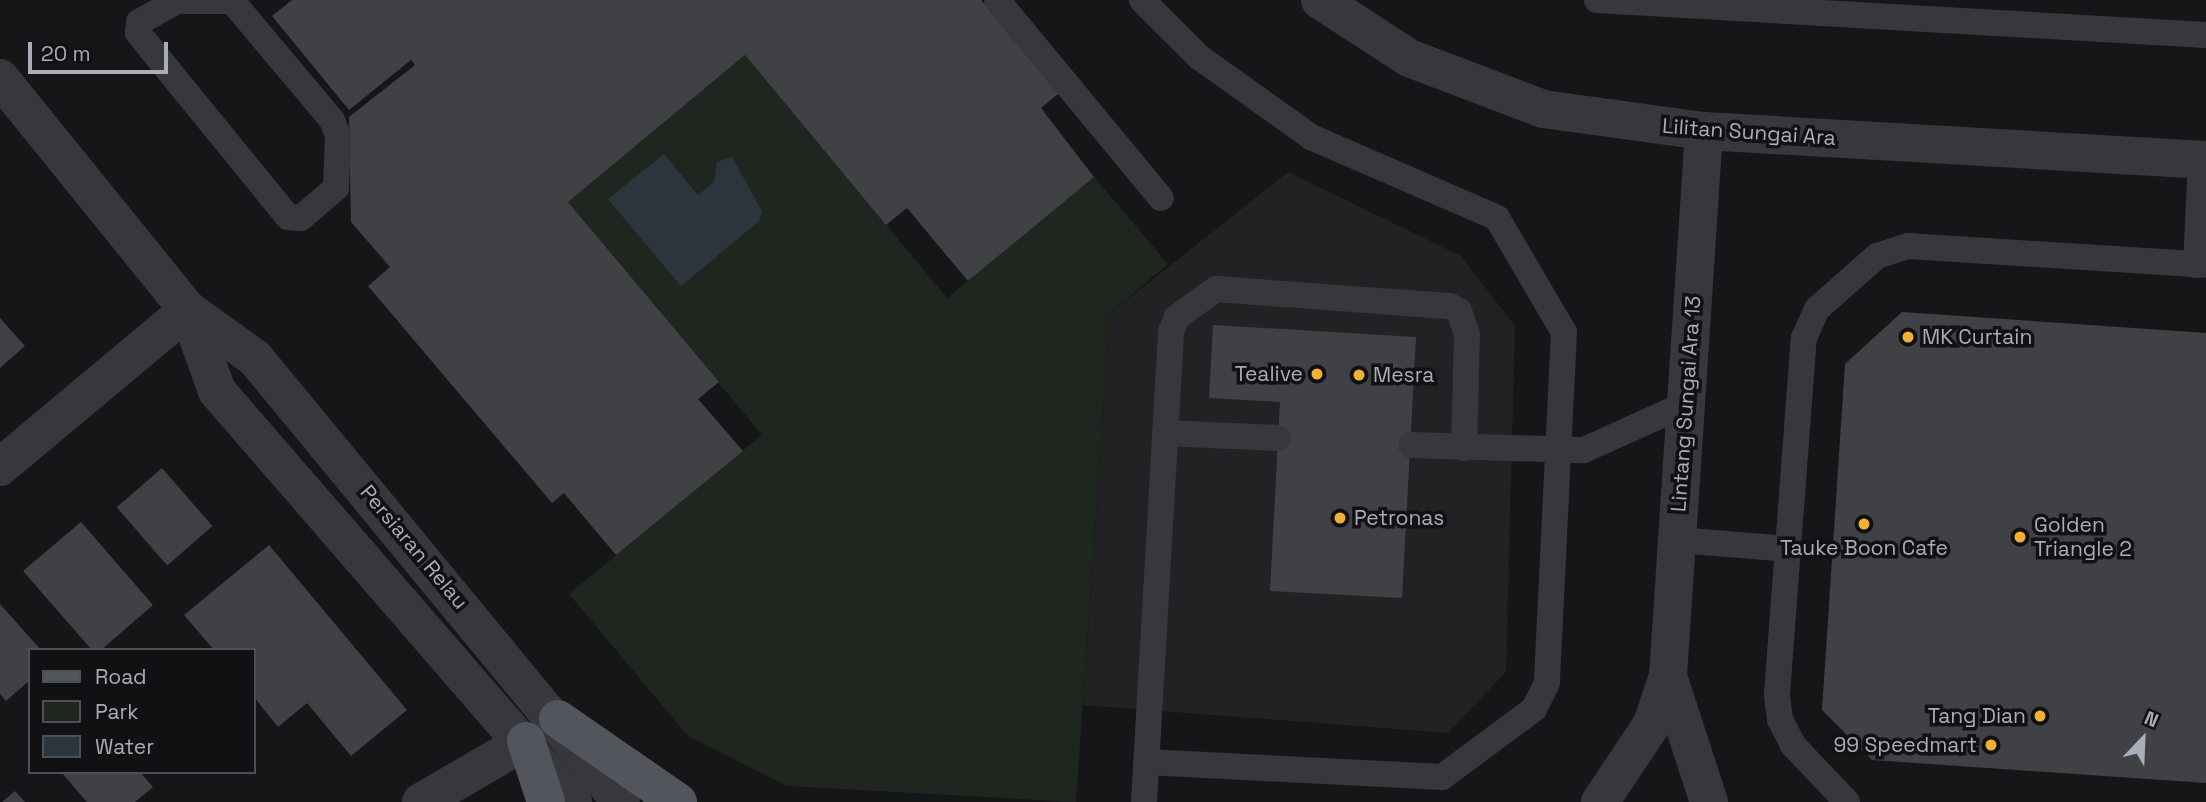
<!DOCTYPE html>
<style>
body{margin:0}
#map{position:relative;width:2206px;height:802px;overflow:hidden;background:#161618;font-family:"Space Grotesk",sans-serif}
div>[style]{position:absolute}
.built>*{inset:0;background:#222225}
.green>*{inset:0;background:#1e261f}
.water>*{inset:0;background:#2c353c}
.building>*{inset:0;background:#404145;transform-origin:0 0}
.service>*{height:26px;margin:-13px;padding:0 13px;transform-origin:13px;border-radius:13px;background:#37383d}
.minor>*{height:38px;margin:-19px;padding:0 19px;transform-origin:19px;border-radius:19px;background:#37383d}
.primary>*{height:38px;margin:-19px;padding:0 19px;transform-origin:19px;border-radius:19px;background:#53555c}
.dots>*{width:19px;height:19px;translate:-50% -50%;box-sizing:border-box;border:4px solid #111113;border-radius:50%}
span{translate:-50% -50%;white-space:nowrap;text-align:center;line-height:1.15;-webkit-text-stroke:7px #111113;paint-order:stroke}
.street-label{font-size:21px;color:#a8adb8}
.poi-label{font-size:21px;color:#a8adb8}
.left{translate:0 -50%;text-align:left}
.right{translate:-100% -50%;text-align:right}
.legend{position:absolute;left:28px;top:648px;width:228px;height:126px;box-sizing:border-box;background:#111113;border:2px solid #4d4f55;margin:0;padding:9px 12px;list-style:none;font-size:21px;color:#a8adb8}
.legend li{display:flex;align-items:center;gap:14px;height:35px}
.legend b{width:35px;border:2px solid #4d4f55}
.north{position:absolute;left:2108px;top:704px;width:70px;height:70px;-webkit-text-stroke:5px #111113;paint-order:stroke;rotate:23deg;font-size:19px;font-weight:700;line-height:28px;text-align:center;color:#a8adb8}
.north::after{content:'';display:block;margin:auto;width:24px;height:32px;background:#a8adb8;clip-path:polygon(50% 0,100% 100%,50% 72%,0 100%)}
.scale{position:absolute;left:28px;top:42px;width:140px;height:32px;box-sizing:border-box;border:4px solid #a8adb8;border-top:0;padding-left:9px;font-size:21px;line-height:24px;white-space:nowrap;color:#a8adb8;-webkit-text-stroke:5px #111113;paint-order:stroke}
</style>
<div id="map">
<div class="built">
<div style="clip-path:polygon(1288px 172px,1461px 256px,1515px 326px,1506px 672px,1448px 733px,1083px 705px,1110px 313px)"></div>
</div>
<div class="green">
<div style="clip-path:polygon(745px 55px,947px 298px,1094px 177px,1168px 264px,1110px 313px,1076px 802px,787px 786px,688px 736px,569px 594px,762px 435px,568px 202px)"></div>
</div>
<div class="water">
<div style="clip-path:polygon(664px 154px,698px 195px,714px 182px,717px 162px,732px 157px,762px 211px,759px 221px,681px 286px,608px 199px)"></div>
</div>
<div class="building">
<div style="clip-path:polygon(292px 0,981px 0,1059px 93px,1041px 108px,1094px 177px,968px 281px,907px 208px,886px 225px,745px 55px,568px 202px,719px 382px,698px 399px,743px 451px,616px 555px,564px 493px,552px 503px,368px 286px,390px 267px,351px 222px,349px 117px,415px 65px,411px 60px,349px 110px,272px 16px)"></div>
<div style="clip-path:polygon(1902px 312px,2206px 333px,2206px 783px,1872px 760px,1822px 710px,1845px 364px)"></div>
<div style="clip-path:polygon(0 318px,25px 346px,0 368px)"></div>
<div style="clip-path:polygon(1213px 325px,1416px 337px,1402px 598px,1270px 591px,1280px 402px,1209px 398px)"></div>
<div style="left:162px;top:468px;width:77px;height:60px;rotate:49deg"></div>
<div style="clip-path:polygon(81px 522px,153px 605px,101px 650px,92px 650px,23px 571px)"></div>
<div style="clip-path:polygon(269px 545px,407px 710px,351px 756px,307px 703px,278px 727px,254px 697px,254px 650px,214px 650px,184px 615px)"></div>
<div style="clip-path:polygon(0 604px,41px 650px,30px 650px,30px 680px,6px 701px,0 694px)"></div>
<div style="clip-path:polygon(61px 772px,140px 772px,153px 787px,135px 802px,87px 802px)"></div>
<div style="clip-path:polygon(15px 791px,25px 802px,2px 802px)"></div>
</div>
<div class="service">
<div style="left:997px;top:0;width:257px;rotate:50.4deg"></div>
<div style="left:1142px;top:0;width:81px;rotate:45deg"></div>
<div style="left:1199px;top:57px;width:138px;rotate:35.5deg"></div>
<div style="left:1311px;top:137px;width:203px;rotate:23.5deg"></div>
<div style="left:1497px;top:218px;width:132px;rotate:59.6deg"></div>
<div style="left:1564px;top:332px;width:351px;rotate:92.8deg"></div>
<div style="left:1547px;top:683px;width:29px;rotate:117deg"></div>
<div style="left:1534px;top:709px;width:114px;rotate:143.5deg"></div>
<div style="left:1442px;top:777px;width:296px;rotate:-177.1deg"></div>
<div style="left:1597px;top:0;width:610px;rotate:3.29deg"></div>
<div style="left:177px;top:1px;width:55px"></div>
<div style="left:232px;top:1px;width:155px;rotate:50deg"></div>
<div style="left:332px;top:120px;width:17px;rotate:69deg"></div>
<div style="left:338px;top:136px;width:52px;rotate:92.2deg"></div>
<div style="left:336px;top:188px;width:46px;rotate:139.4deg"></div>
<div style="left:301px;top:218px;width:13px;rotate:-176deg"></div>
<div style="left:288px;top:217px;width:237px;rotate:-129.2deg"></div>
<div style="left:138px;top:33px;width:11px;rotate:-85deg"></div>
<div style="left:139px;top:22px;width:43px;rotate:-28.9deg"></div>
<div style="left:2196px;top:265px;width:105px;rotate:-87.3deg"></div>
<div style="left:1165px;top:433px;width:113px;rotate:2.5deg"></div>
<div style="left:1411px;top:445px;width:173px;rotate:1.7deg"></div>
<div style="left:1584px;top:450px;width:112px;rotate:-24.3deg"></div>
<div style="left:1677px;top:540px;width:111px;rotate:4.6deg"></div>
<div style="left:1144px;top:802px;width:471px;rotate:-86.7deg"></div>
<div style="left:1171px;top:332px;width:16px;rotate:-68deg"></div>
<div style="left:1177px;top:317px;width:48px;rotate:-35.7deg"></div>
<div style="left:1216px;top:289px;width:235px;rotate:4.2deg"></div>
<div style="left:1450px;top:306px;width:10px;rotate:29deg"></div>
<div style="left:1459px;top:311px;width:24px;rotate:71deg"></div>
<div style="left:1467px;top:334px;width:114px;rotate:91.5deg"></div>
<div style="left:1847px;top:802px;width:79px;rotate:-133.5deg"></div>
<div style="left:1793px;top:745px;width:28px;rotate:-117deg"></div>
<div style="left:1780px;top:720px;width:26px;rotate:-97deg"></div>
<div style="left:1777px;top:694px;width:357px;rotate:-85.7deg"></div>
<div style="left:1804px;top:338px;width:32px;rotate:-66deg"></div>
<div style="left:1817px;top:309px;width:80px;rotate:-41.5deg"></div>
<div style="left:1877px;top:256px;width:33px;rotate:-18deg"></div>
<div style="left:1908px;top:246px;width:299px;rotate:3.6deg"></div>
</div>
<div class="minor">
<div style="left:1320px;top:0;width:106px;rotate:33.1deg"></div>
<div style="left:1409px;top:58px;width:143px;rotate:20.8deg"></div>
<div style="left:1543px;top:109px;width:162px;rotate:7.8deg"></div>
<div style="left:1704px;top:131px;width:503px;rotate:3.31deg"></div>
<div style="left:0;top:78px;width:299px;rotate:51deg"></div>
<div style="left:188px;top:310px;width:82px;rotate:35.6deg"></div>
<div style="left:255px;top:358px;width:575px;rotate:50.5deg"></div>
<div style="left:188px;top:310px;width:86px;rotate:70.3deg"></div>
<div style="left:217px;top:391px;width:544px;rotate:49.1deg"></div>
<div style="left:0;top:467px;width:245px;rotate:-39.9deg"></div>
<div style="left:1668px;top:676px;width:133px;rotate:72deg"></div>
<div style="left:421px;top:802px;width:121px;rotate:-30.2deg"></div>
<div style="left:1600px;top:802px;width:94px;rotate:-56.3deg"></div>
<div style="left:1652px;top:724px;width:51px;rotate:-71.6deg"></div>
<div style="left:1668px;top:676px;width:546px;rotate:-86.22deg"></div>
</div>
<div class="primary">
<div style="left:558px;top:719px;width:146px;rotate:34.7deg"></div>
<div style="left:526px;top:741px;width:64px;rotate:71.8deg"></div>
</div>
<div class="dots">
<div style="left:1908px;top:337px;background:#f2b134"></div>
<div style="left:1317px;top:374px;background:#f2b134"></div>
<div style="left:1359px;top:375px;background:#f2b134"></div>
<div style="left:1340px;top:518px;background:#f2b134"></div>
<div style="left:1864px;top:524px;background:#f2b134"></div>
<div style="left:2020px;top:537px;background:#f2b134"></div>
<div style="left:2040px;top:716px;background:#f2b134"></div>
<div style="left:1991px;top:745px;background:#f2b134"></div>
</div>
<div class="street-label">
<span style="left:1749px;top:132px;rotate:4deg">Lilitan Sungai Ara</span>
<span style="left:1686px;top:404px;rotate:-86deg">Lintang Sungai Ara 13</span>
<span style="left:414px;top:547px;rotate:50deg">Persiaran Relau</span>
</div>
<div class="poi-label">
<span class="left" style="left:1922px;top:337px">MK Curtain</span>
<span class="right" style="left:1303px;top:374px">Tealive</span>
<span class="left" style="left:1373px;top:375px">Mesra</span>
<span class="left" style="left:1354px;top:518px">Petronas</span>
<span class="left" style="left:2034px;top:537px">Golden<br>Triangle 2</span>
<span style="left:1864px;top:548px">Tauke Boon Cafe</span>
<span class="right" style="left:2026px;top:716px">Tang Dian</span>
<span class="right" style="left:1977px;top:745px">99 Speedmart</span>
</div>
<ul class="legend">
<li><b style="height:9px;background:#53555c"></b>Road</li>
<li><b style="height:19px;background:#1e261f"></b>Park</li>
<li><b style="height:19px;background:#2c353c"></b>Water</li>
</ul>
<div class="north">N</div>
<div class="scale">20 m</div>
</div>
